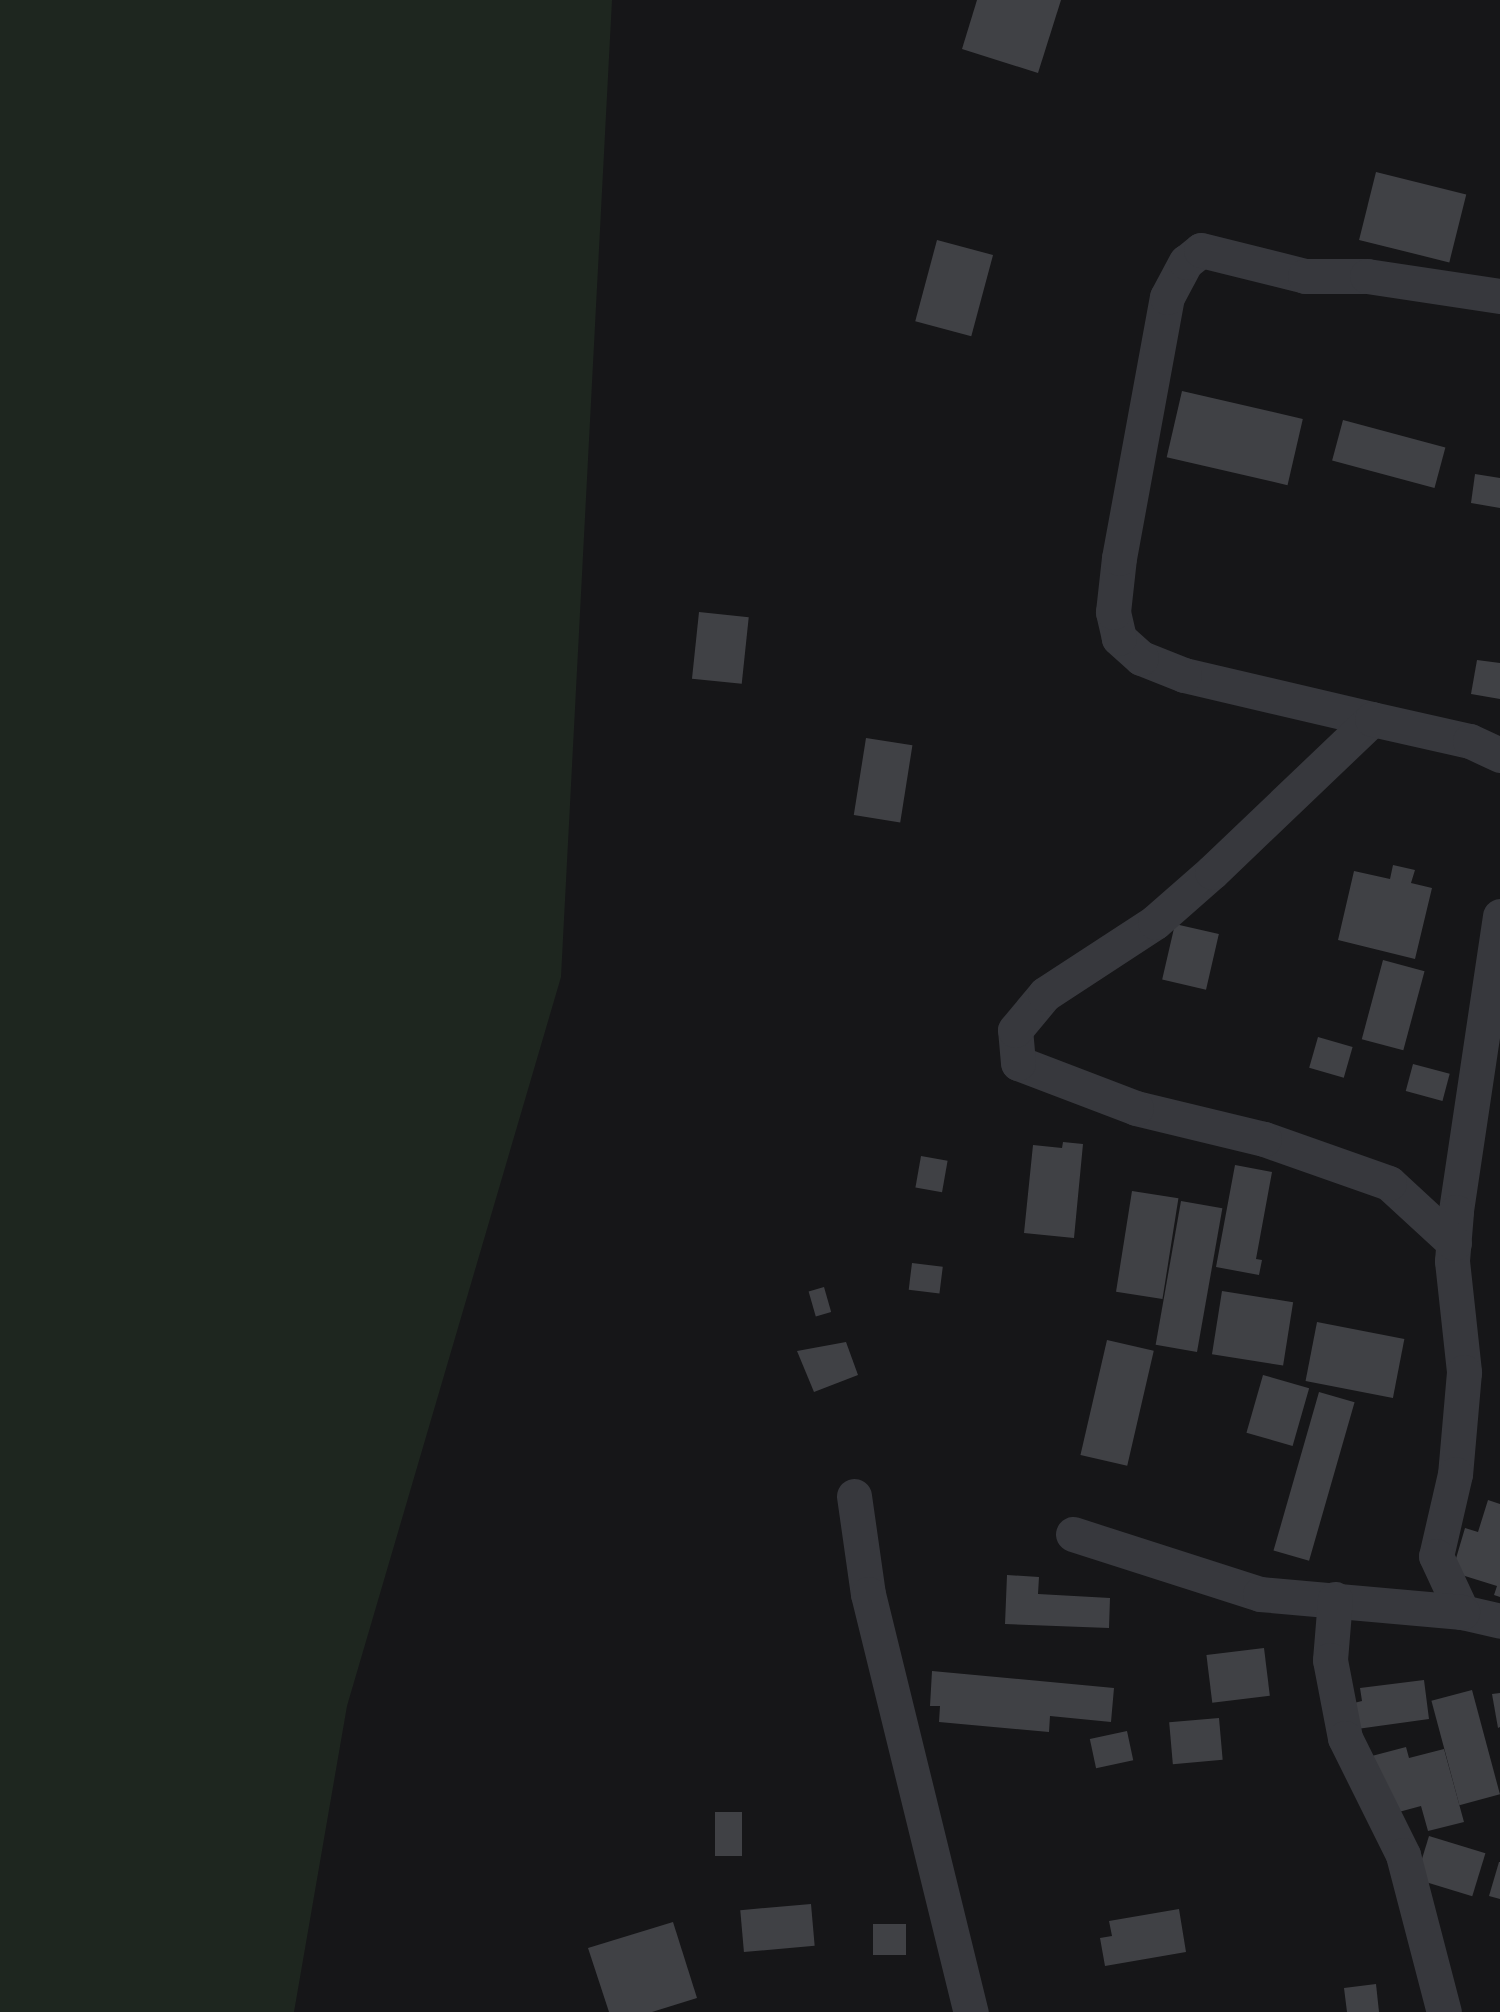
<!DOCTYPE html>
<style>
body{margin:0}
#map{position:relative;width:1500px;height:2012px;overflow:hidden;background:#161618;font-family:"Golos Text",sans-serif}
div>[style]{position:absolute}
.green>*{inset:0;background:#1e261f}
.building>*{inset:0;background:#404145;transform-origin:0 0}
.street>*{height:35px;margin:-17.5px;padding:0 17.5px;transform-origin:17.5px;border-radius:17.5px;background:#37383d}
span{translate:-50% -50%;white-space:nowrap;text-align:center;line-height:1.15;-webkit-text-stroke:8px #111113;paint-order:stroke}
</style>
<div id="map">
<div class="green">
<div style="clip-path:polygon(0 0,612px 0,561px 977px,347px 1706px,294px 2012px,0 2012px)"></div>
</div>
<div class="building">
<div style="clip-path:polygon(977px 0,1061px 0,1038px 73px,962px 49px)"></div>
<div style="left:1376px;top:172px;width:93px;height:70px;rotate:14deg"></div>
<div style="left:937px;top:240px;width:58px;height:84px;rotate:15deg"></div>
<div style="left:1182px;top:391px;width:124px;height:68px;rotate:13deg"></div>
<div style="left:1343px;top:420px;width:106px;height:42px;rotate:15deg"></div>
<div style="clip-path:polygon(1475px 474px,1500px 478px,1500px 508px,1471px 503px)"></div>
<div style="left:699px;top:612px;width:50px;height:67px;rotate:6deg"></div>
<div style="clip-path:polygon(1477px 660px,1500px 663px,1500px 699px,1471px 694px)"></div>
<div style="left:866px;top:738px;width:47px;height:78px;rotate:9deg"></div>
<div style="clip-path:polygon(1393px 865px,1415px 870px,1411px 883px,1432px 888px,1415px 959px,1338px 940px,1354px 871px,1390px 879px)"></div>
<div style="left:1175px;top:924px;width:45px;height:57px;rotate:13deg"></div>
<div style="left:1383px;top:960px;width:43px;height:82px;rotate:15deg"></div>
<div style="left:1318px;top:1037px;width:36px;height:32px;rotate:16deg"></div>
<div style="left:1413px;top:1064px;width:38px;height:28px;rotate:15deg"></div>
<div style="clip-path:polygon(1063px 1142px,1083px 1144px,1074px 1238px,1024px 1233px,1033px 1145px,1062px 1148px)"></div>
<div style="left:921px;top:1156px;width:27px;height:32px;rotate:10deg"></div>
<div style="clip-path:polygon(1235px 1165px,1272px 1172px,1256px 1259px,1262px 1260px,1259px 1275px,1216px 1267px)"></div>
<div style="left:1132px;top:1191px;width:47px;height:102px;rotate:9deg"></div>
<div style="left:1181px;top:1201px;width:42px;height:146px;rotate:10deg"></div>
<div style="left:912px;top:1263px;width:31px;height:27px;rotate:7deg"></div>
<div style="left:824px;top:1287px;width:26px;height:16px;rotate:74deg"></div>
<div style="left:1222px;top:1291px;width:72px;height:64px;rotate:9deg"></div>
<div style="left:1317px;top:1322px;width:89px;height:60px;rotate:11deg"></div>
<div style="left:1107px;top:1340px;width:48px;height:118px;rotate:13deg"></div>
<div style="clip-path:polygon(846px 1342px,858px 1375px,814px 1392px,797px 1351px)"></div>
<div style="left:1263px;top:1375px;width:48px;height:60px;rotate:16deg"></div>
<div style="left:1319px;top:1392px;width:37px;height:165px;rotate:16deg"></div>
<div style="clip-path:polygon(1488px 1500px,1500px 1504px,1500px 1597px,1494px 1595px,1497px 1586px,1452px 1572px,1465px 1528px,1478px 1532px)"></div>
<div style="clip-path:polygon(1007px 1575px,1039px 1577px,1038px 1594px,1110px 1598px,1109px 1628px,1005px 1624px)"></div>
<div style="left:1264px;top:1648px;width:48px;height:58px;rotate:83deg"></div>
<div style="clip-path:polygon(932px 1671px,1114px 1688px,1111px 1722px,1050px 1716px,1049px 1732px,939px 1722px,940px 1706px,930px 1706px)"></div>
<div style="clip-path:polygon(1424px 1680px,1429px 1719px,1357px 1729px,1354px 1703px,1362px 1701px,1360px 1688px)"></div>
<div style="left:1472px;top:1690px;width:108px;height:42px;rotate:75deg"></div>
<div style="clip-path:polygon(1500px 1693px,1500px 1727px,1498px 1728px,1492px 1694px)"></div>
<div style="left:1219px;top:1718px;width:42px;height:50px;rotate:85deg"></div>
<div style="left:1127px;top:1731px;width:30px;height:38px;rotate:78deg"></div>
<div style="clip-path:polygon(1406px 1747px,1409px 1758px,1444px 1749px,1464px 1822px,1428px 1831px,1421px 1806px,1384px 1816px,1368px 1757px)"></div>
<div style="left:715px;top:1812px;width:27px;height:44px"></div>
<div style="left:1429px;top:1836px;width:59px;height:45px;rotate:17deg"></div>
<div style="clip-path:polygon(1499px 1862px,1500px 1862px,1500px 1899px,1489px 1896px)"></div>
<div style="left:811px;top:1904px;width:42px;height:71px;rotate:85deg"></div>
<div style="clip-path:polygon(1179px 1909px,1186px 1952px,1105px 1966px,1100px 1938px,1112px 1936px,1109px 1921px)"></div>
<div style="clip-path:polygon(673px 1922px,697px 1998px,652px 2012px,609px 2012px,588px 1948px)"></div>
<div style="left:873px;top:1924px;width:33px;height:31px"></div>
<div style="clip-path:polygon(1376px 1984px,1379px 2012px,1347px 2012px,1344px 1988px)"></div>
</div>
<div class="street">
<div style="left:1372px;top:719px;width:193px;rotate:-166.8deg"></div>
<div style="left:1184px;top:675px;width:46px;rotate:-158.4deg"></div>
<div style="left:1141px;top:658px;width:30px;rotate:-138deg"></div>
<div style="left:1119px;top:638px;width:27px;rotate:-103deg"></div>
<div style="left:1113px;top:612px;width:54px;rotate:-83.7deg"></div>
<div style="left:1119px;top:558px;width:265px;rotate:-79.6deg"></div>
<div style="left:1167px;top:297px;width:40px;rotate:-62deg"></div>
<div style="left:1186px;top:262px;width:19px;rotate:-39deg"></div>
<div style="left:1201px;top:250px;width:107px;rotate:14deg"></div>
<div style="left:1305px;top:276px;width:62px"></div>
<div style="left:1367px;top:276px;width:134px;rotate:8.6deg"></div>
<div style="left:1500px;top:916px;width:299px;rotate:98.5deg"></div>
<div style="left:1456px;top:1212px;width:49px;rotate:94.7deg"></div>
<div style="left:1452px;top:1261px;width:112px;rotate:83.8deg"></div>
<div style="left:1464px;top:1372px;width:102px;rotate:95deg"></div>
<div style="left:1455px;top:1474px;width:84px;rotate:103deg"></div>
<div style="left:1436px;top:1556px;width:62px;rotate:65.1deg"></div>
<div style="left:1462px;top:1612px;width:39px;rotate:13deg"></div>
<div style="left:1454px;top:1243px;width:88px;rotate:-137.3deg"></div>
<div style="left:1389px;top:1183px;width:133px;rotate:-160.6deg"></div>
<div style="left:1264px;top:1139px;width:132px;rotate:-166.4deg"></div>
<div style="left:1136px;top:1108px;width:126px;rotate:-159.1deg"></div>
<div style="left:1018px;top:1063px;width:33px;rotate:-95deg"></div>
<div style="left:1015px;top:1030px;width:47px;rotate:-50.2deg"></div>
<div style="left:1045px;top:994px;width:131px;rotate:-33.2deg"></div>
<div style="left:1155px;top:922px;width:76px;rotate:-41.3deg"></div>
<div style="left:1212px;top:872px;width:221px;rotate:-43.7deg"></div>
<div style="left:1372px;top:719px;width:100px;rotate:12.7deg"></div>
<div style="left:1470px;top:741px;width:33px;rotate:25deg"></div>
<div style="left:854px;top:1496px;width:99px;rotate:81.9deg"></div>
<div style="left:868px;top:1594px;width:431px;rotate:76.2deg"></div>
<div style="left:1073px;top:1534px;width:196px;rotate:17.8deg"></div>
<div style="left:1260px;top:1594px;width:203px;rotate:5.1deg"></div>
<div style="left:1335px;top:1599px;width:61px;rotate:94.7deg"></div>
<div style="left:1330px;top:1660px;width:79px;rotate:79.1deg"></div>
<div style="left:1345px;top:1738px;width:131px;rotate:63.6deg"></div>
<div style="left:1403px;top:1855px;width:162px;rotate:75.4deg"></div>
</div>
</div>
